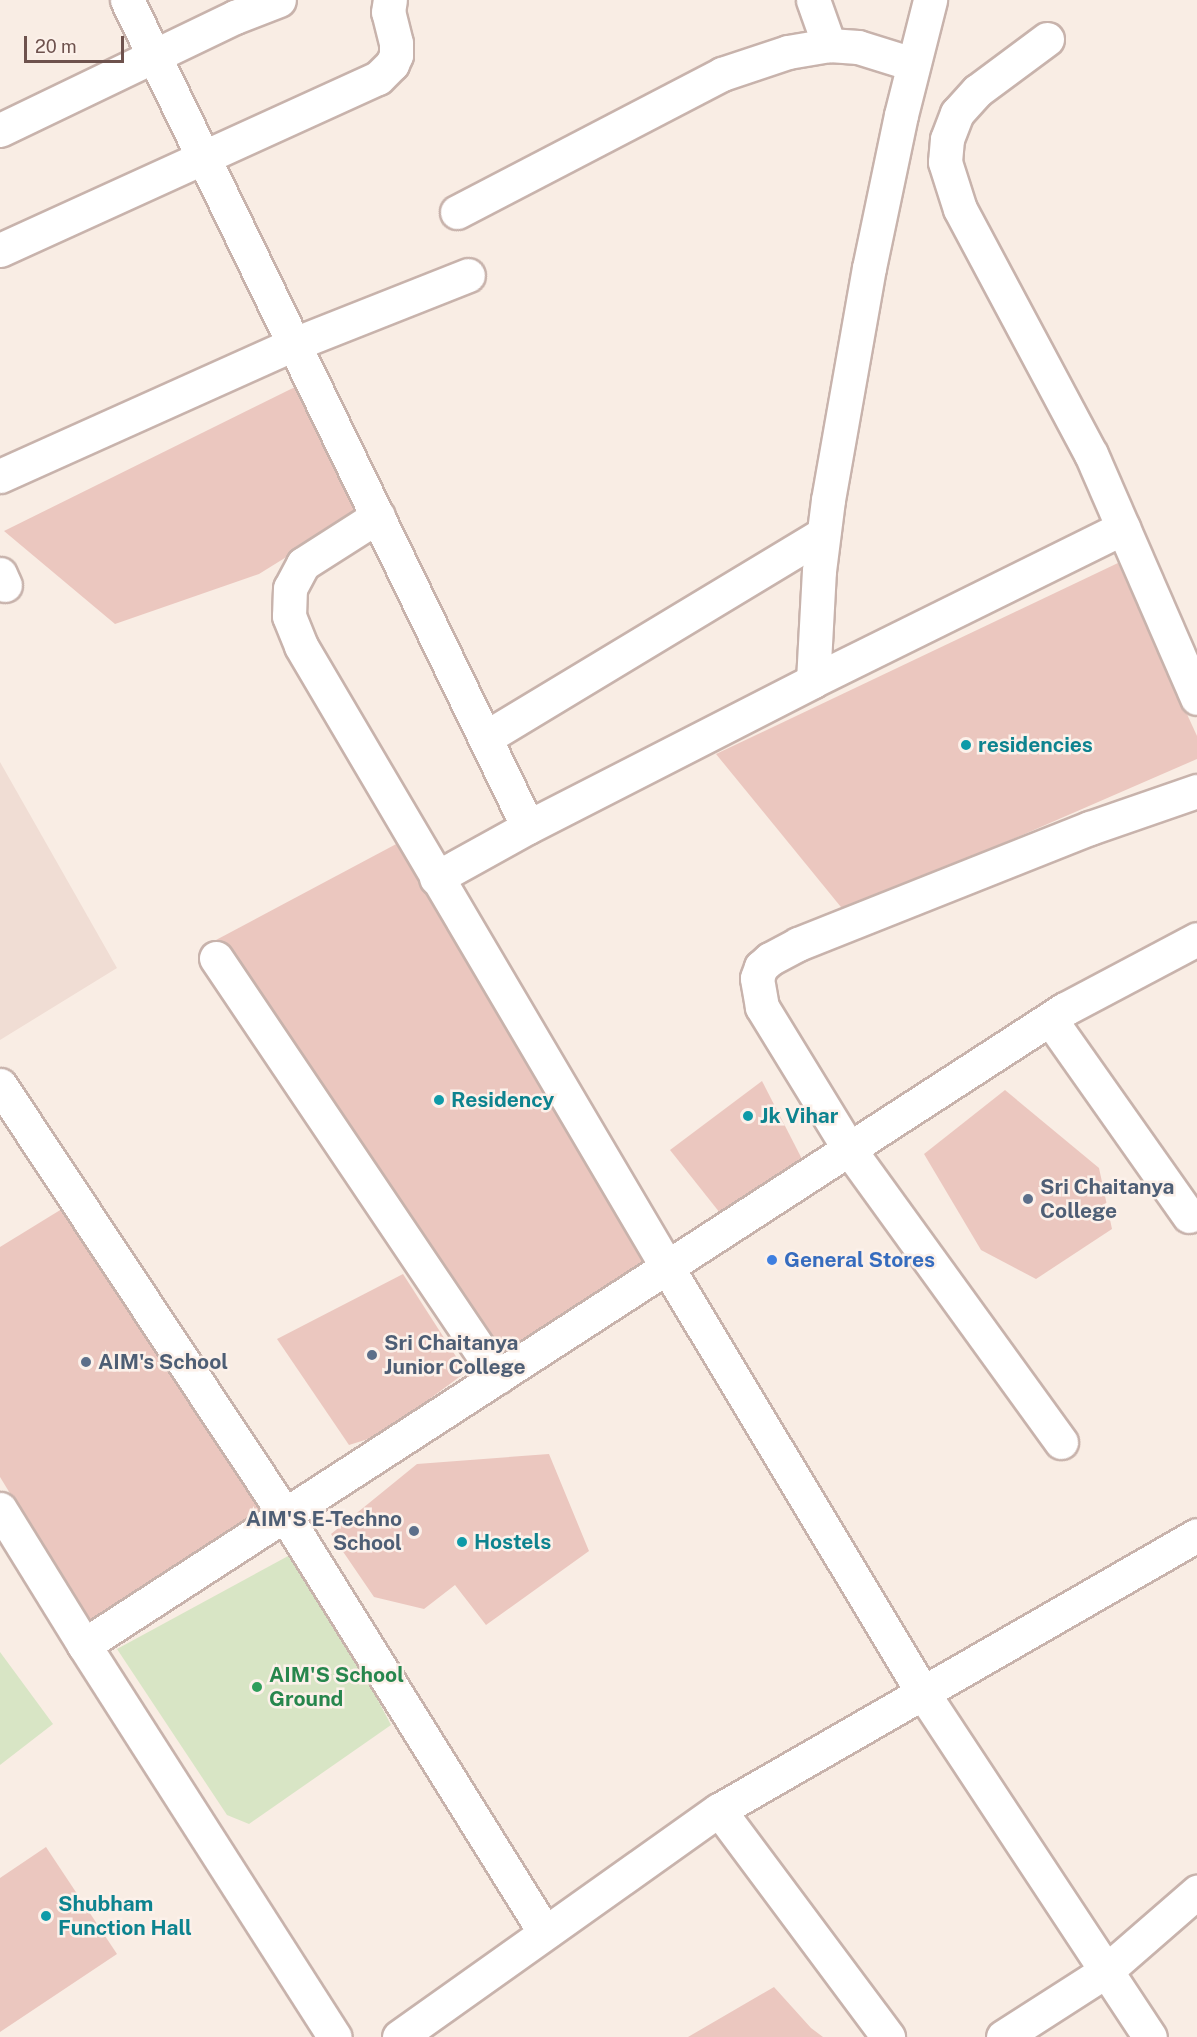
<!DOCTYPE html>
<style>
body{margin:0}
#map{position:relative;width:1197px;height:2037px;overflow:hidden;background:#f9ede4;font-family:"Public Sans",sans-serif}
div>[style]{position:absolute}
.residential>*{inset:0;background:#f0ddd4}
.green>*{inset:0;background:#d8e5c5}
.building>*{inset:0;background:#ebc7bf}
.roads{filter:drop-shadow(2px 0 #c8b3ac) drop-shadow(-2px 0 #c8b3ac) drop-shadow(0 2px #c8b3ac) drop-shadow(0 -2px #c8b3ac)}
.minor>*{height:33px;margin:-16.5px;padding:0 16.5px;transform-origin:16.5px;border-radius:16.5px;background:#fff}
.tertiary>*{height:33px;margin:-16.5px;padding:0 16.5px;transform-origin:16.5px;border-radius:16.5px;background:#fff}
.dots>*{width:16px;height:16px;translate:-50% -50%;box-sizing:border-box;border:3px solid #fcf1ea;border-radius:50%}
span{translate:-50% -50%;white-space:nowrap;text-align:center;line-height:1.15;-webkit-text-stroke:5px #fcf1ea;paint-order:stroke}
.culture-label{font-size:21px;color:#0d838f;font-weight:700}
.left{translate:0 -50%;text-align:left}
.service-label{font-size:21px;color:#4e5e75;font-weight:700}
.right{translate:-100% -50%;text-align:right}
.shop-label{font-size:21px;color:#366cbe;font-weight:700}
.leisure-label{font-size:21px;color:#27864d;font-weight:700}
.scale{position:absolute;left:24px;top:36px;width:100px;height:27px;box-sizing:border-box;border:3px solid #6e524d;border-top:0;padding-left:8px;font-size:18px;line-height:21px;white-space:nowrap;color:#6e524d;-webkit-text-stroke:4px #fcf1ea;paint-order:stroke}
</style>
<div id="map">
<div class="residential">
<div style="clip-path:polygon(0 762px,117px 968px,0 1040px)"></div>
</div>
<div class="green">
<div style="clip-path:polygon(290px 1555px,349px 1645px,391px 1725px,249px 1824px,227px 1815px,117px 1649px)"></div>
<div style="clip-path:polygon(0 1652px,53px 1724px,0 1765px)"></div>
</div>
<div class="building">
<div style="clip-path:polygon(295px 387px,362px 510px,259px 574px,115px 624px,4px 531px)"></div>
<div style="clip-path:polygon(1118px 563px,1197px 736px,1197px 759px,845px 912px,716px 754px)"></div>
<div style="clip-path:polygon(400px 842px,650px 1260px,501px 1360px,216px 940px)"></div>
<div style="clip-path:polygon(762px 1081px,803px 1161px,720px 1213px,670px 1150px)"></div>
<div style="clip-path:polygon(1005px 1090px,1099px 1168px,1112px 1229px,1036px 1279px,981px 1250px,924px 1154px)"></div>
<div style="clip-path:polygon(70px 1204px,268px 1508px,92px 1627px,0 1477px,0 1247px)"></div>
<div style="clip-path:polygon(403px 1274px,466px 1372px,381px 1435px,349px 1445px,277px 1339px)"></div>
<div style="clip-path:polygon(549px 1454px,589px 1551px,486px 1625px,455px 1585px,424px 1609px,374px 1597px,331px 1534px,417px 1464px)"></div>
<div style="clip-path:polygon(46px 1847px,117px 1954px,0 2032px,0 1878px)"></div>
<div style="clip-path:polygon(774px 1987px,811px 2028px,823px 2037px,688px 2037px)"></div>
</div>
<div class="roads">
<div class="minor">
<div style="left:127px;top:0;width:919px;rotate:64.13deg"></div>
<div style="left:813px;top:0;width:48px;rotate:70.4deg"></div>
<div style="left:1047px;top:39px;width:87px;rotate:143.4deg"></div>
<div style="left:977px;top:91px;width:30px;rotate:132deg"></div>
<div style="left:957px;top:113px;width:28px;rotate:111deg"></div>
<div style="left:947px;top:139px;width:23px;rotate:95deg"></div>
<div style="left:945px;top:162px;width:49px;rotate:72.3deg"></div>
<div style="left:960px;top:209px;width:278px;rotate:61.9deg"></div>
<div style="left:1091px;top:454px;width:266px;rotate:66.5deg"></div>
<div style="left:0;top:130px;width:261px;rotate:-25.7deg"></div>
<div style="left:235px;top:17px;width:47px;rotate:-21.1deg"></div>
<div style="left:457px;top:212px;width:299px;rotate:-27.5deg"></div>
<div style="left:722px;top:74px;width:70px;rotate:-18.4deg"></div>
<div style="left:788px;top:52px;width:42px;rotate:-9.7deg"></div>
<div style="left:829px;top:45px;width:29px;rotate:4deg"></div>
<div style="left:858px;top:47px;width:58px;rotate:17.2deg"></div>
<div style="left:0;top:250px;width:415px;rotate:-24.5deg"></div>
<div style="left:378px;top:78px;width:20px;rotate:-45deg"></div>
<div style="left:392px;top:64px;width:10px;rotate:-66deg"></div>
<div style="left:396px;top:55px;width:12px;rotate:-90deg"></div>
<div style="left:396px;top:43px;width:32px;rotate:-104deg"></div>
<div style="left:388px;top:12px;width:12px;rotate:-81deg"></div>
<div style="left:0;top:476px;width:322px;rotate:-24.2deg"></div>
<div style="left:294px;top:344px;width:187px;rotate:-21.6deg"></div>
<div style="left:378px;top:516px;width:89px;rotate:147.4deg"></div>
<div style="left:303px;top:564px;width:27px;rotate:118deg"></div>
<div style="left:290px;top:588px;width:28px;rotate:92deg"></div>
<div style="left:289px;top:616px;width:32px;rotate:68deg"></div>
<div style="left:301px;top:646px;width:721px;rotate:59.49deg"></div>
<div style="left:667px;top:1267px;width:497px;rotate:59deg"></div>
<div style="left:923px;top:1693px;width:412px;rotate:56.6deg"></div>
<div style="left:0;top:574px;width:12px;rotate:66deg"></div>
<div style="left:813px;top:681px;width:110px;rotate:-86.9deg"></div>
<div style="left:819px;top:571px;width:72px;rotate:-82.8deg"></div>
<div style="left:828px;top:500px;width:236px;rotate:-80deg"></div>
<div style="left:869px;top:268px;width:156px;rotate:-78.2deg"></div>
<div style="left:901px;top:115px;width:119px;rotate:-75.8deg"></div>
<div style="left:485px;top:738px;width:395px;rotate:-31.1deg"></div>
<div style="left:436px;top:878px;width:105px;rotate:-29deg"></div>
<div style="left:528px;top:827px;width:320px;rotate:-27.1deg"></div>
<div style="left:813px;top:681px;width:346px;rotate:-26.3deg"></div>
<div style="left:216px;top:958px;width:505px;rotate:56.06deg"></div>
<div style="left:1050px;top:1019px;width:241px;rotate:54.8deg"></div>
<div style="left:0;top:1085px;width:516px;rotate:56.46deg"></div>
<div style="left:285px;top:1515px;width:492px;rotate:58.1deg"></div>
<div style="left:1061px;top:1442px;width:362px;rotate:-125.9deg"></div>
<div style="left:849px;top:1149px;width:167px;rotate:-121.5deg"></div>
<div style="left:762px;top:1007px;width:29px;rotate:-100deg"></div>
<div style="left:757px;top:978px;width:12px;rotate:-70deg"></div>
<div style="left:761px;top:967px;width:12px;rotate:-42deg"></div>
<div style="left:770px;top:959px;width:32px;rotate:-28deg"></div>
<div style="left:798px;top:944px;width:314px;rotate:-21.7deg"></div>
<div style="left:1090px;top:828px;width:113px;rotate:-19.1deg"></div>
<div style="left:0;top:1509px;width:160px;rotate:58.3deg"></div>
<div style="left:84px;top:1645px;width:465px;rotate:57.4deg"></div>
<div style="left:84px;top:1645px;width:1169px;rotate:-32.96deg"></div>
<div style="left:1065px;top:1009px;width:149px;rotate:-27.9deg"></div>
<div style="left:719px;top:1810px;width:283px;rotate:53.3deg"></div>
<div style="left:1003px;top:2037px;width:122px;rotate:-32.7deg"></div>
<div style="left:1106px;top:1971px;width:121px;rotate:-41deg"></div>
</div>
<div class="tertiary">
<div style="left:399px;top:2037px;width:392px;rotate:-35.4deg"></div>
<div style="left:719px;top:1810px;width:551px;rotate:-29.91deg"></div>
</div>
</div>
<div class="dots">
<div style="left:966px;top:745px;background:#0f9aa8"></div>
<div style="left:439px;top:1100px;background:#0f9aa8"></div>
<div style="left:748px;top:1116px;background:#0f9aa8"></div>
<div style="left:1028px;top:1199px;background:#5c6f8a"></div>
<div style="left:772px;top:1260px;background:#3f7fe0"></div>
<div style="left:372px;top:1355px;background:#5c6f8a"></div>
<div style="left:86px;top:1362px;background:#5c6f8a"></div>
<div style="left:414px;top:1531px;background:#5c6f8a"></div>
<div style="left:462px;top:1542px;background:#0f9aa8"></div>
<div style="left:257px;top:1687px;background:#2e9e5b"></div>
<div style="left:46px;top:1916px;background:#0f9aa8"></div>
</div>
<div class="culture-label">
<span class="left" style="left:978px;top:745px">residencies</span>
<span class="left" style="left:451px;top:1100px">Residency</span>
<span class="left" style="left:760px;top:1116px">Jk Vihar</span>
<span class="left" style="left:474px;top:1542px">Hostels</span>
<span class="left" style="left:58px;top:1916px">Shubham<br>Function Hall</span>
</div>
<div class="service-label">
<span class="left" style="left:1040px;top:1199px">Sri Chaitanya<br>College</span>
<span class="left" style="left:384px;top:1355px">Sri Chaitanya<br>Junior College</span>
<span class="left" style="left:98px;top:1362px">AIM's School</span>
<span class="right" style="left:402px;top:1531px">AIM'S E-Techno<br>School</span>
</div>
<div class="shop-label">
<span class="left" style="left:784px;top:1260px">General Stores</span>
</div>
<div class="leisure-label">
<span class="left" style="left:269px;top:1687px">AIM'S School<br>Ground</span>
</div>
<div class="scale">20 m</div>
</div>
